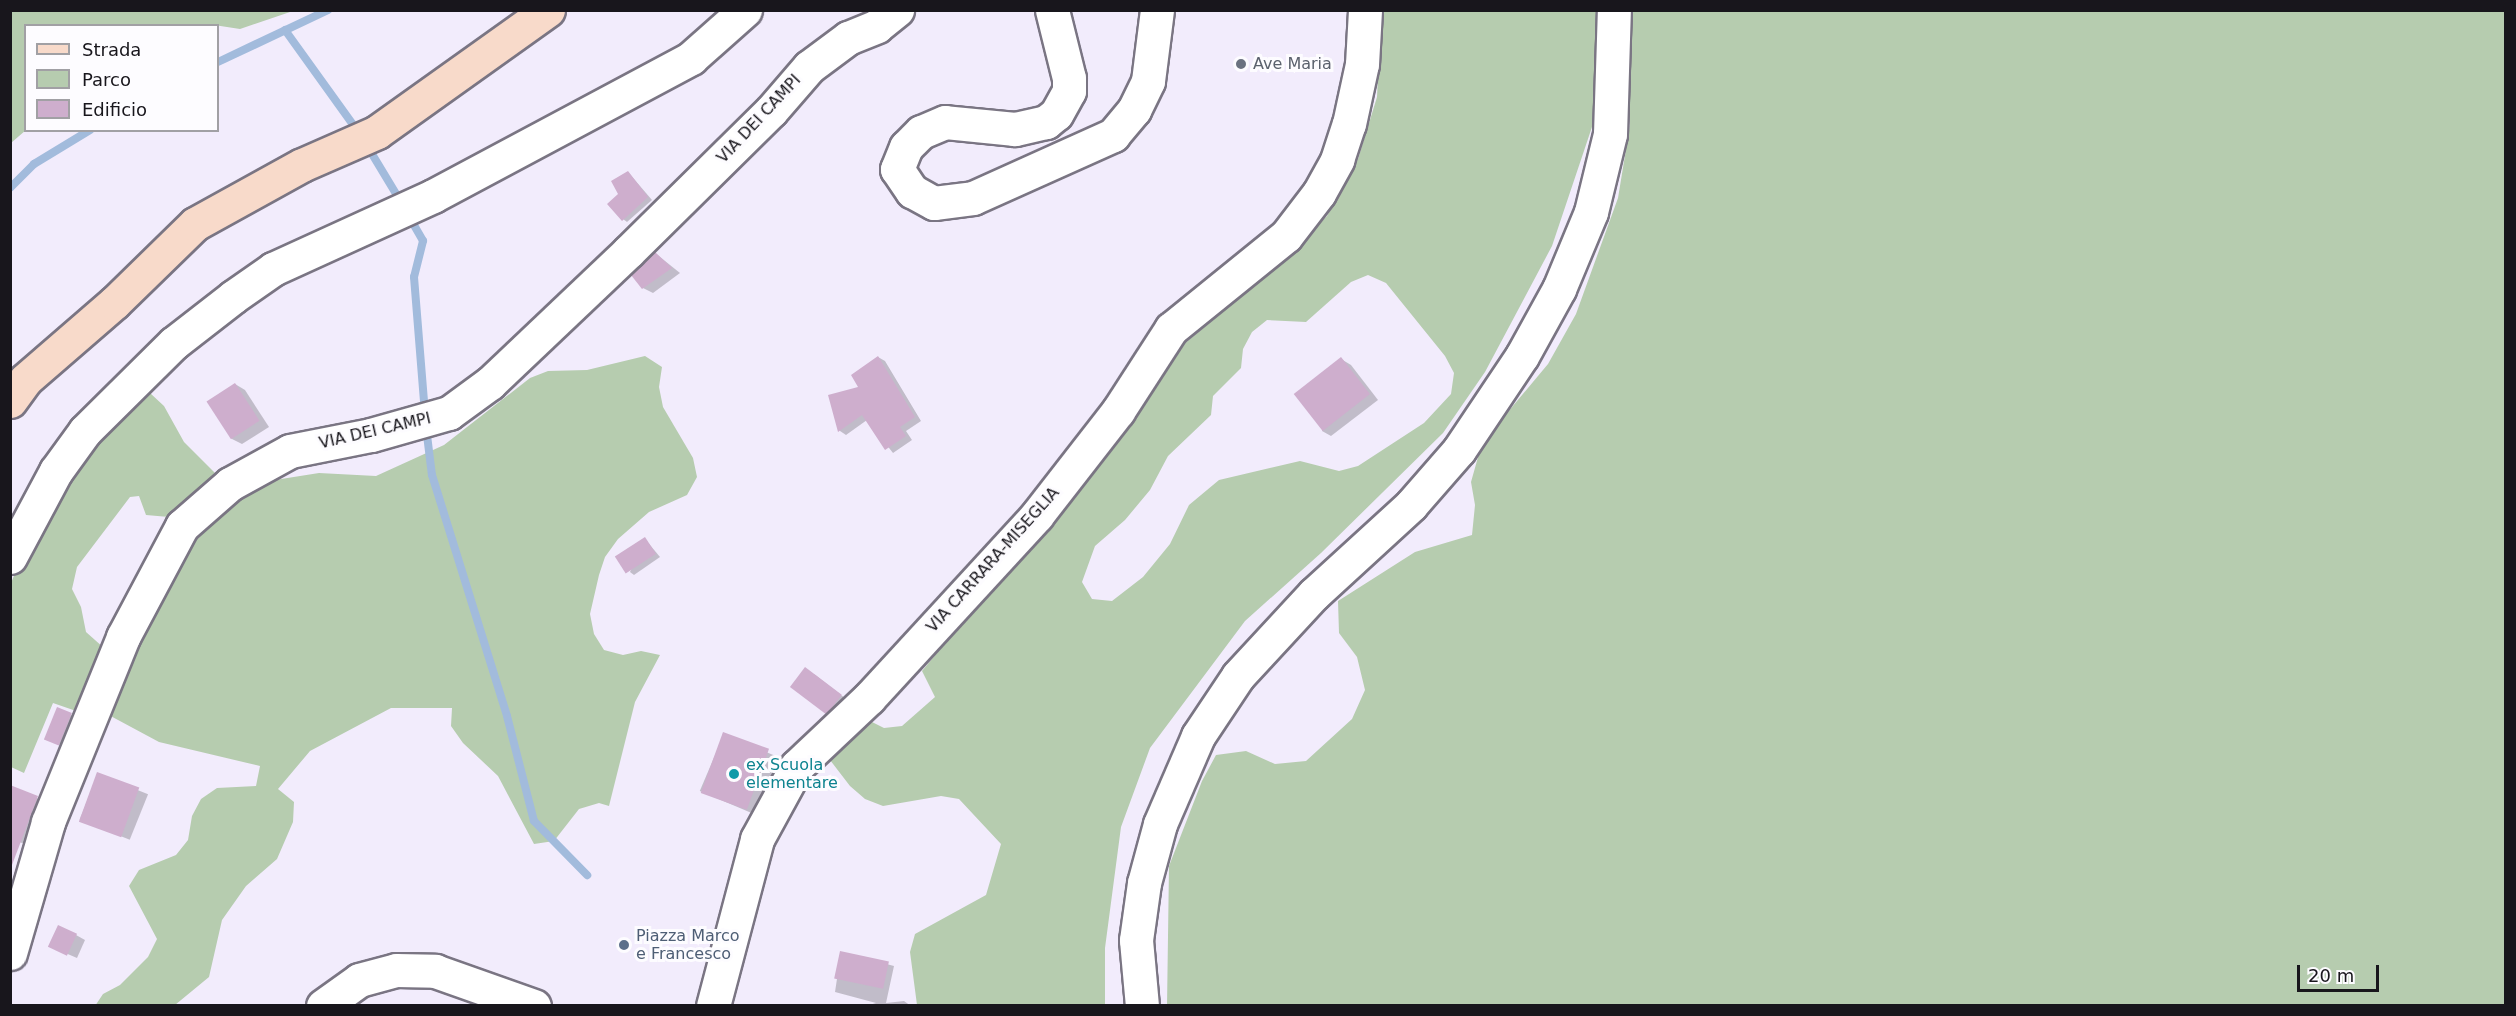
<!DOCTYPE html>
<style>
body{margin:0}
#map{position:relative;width:2516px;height:1016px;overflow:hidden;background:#f2ecfc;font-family:"DejaVu Sans",sans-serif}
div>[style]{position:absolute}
.green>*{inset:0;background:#b6ccaf}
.shadow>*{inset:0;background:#0003;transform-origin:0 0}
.stream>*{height:8px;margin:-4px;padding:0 4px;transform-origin:4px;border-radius:4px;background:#a2bbdc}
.building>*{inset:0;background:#ceaecd;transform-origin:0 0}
.roads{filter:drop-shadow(2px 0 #7a7583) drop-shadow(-2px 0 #7a7583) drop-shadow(0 2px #7a7583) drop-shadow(0 -2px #7a7583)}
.minor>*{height:33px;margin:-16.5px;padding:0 16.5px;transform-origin:16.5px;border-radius:16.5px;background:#fff}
.major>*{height:33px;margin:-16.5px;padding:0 16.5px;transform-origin:16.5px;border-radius:16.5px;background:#f8daca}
.dots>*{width:16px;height:16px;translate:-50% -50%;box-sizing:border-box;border:3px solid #fdfcff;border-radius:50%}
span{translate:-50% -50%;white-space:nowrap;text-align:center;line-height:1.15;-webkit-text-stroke:6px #fdfcff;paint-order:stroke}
.worship-label{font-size:16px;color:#5b616d}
.left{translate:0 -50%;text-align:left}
.street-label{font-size:16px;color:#18161c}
.culture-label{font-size:16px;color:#0d838f}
.service-label{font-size:16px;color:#4e5e75}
.frame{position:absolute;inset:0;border:12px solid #18161c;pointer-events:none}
.legend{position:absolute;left:24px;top:24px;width:195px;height:108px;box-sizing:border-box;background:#fdfcff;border:2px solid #a1a0a4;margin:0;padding:8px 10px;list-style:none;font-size:18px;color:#18161c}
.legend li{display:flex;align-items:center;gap:12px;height:30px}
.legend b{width:30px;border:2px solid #a1a0a4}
.scale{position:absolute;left:2297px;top:965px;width:82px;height:27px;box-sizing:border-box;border:3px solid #18161c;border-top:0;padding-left:8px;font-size:18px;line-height:21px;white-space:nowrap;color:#18161c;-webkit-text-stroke:4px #fdfcff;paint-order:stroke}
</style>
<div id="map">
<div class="green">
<div style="clip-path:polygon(11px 10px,293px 10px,293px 11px,240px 29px,214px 25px,26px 26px,26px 130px,11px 143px)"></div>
<div style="clip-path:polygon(evenodd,1381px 11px,1596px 11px,1593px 124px,1552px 246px,1485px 372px,1443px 433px,1321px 553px,1245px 621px,1150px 748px,1121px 827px,1105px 948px,1105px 1005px,917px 1005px,910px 952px,915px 934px,986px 895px,1001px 844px,959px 799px,941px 796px,883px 806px,865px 799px,850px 786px,830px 760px,868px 720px,884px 728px,902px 726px,935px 697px,922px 671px,1055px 511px,1184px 344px,1269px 273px,1327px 216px,1358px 159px,1377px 97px,1381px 11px,1368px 275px,1386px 283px,1445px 356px,1454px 373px,1451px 394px,1424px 423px,1358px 466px,1339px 471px,1300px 461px,1219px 480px,1189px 505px,1170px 544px,1143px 577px,1112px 601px,1092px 599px,1082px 582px,1095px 546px,1125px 520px,1150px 490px,1168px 456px,1211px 415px,1213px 396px,1241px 368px,1243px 349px,1252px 332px,1267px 320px,1306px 322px,1351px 282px,1368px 275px)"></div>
<div style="clip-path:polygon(1626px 11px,2505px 11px,2505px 1005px,1167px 1006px,1169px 866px,1202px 781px,1216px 755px,1246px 751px,1275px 764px,1306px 761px,1352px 719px,1365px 690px,1357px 657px,1339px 633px,1338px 601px,1415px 552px,1472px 535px,1475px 505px,1471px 482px,1482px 443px,1548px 364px,1576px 314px,1618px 198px,1630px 125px)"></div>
<div style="clip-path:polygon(645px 356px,662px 367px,659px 387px,663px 407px,693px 458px,697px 477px,687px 495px,649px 512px,618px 539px,605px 557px,599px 575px,590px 614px,594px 634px,604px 650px,623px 655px,641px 651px,660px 655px,635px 702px,609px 806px,599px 803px,579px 809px,554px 841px,534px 844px,498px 776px,463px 743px,451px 726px,452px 708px,391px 708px,310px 751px,278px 789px,294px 802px,293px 822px,277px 859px,246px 886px,222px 920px,209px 977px,175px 1005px,95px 1006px,103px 994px,120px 985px,148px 957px,157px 939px,129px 886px,139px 870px,176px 855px,188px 840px,192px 816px,201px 799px,217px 788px,256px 786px,260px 766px,159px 742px,105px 713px,168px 577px,199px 532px,256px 483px,319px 473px,376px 476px,444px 445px,530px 378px,548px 371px,587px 370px)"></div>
<div style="clip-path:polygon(150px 393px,164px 406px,184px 442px,215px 473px,169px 517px,146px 515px,139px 496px,130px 497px,77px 567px,72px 589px,81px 607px,86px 632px,104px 648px,79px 712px,53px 703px,24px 773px,11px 767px,11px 583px,33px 529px,128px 399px)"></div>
</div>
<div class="shadow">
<div style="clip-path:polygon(628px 172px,652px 200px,627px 222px,623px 219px,620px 194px)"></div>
<div style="clip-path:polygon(655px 253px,680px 273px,653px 293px,643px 288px)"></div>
<div style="clip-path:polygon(878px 357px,885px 361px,921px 421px,906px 431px,912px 440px,893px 453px,867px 420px,846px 435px,840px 431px,830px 396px,860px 388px)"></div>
<div style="clip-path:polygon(1341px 359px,1351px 365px,1378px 400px,1331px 436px,1322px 431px)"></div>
<div style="clip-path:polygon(235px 384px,245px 390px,269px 427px,242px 444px,232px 439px)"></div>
<div style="clip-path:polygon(645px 539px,660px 557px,634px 575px,630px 572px)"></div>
<div style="clip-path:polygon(814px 674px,850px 702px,836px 717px,827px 711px)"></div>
<div style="clip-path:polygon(71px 715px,75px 717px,63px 746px,49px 740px)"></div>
<div style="left:724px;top:734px;width:69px;height:62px;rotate:23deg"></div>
<div style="left:98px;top:774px;width:54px;height:49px;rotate:22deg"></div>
<div style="clip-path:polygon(15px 789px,46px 802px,31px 846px,10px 839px)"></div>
<div style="clip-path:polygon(76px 935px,85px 940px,77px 958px,49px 946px)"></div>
<div style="clip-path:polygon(841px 952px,894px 966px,886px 1003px,904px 1001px,911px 1006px,866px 1006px,876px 1003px,835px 992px)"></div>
</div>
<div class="stream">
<div style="left:285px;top:30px;width:127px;rotate:54.3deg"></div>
<div style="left:218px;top:62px;width:122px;rotate:-25.3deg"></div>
<div style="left:366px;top:144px;width:68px;rotate:58.9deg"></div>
<div style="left:10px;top:188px;width:34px;rotate:-45deg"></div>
<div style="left:34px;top:164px;width:66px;rotate:-31.3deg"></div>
<div style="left:407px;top:213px;width:32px;rotate:60deg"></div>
<div style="left:423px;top:241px;width:37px;rotate:104deg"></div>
<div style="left:414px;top:277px;width:137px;rotate:85.4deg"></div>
<div style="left:426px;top:427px;width:48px;rotate:82.9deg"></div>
<div style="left:432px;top:475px;width:252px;rotate:72.7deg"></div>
<div style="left:507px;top:716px;width:108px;rotate:75.6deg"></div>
<div style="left:534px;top:821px;width:76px;rotate:45.5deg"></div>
</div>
<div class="building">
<div style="clip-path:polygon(628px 171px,648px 197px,622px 221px,607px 204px,618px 194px,611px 181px)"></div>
<div style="clip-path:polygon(655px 252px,672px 268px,642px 289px,631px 275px)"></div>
<div style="clip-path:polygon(878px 356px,915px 417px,900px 427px,906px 436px,885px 450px,862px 415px,838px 432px,828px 395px,858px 387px,851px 375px)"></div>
<div style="left:1341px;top:357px;width:47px;height:60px;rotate:52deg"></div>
<div style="left:235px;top:383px;width:45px;height:34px;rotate:57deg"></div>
<div style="left:645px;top:537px;width:20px;height:36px;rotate:57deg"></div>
<div style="left:805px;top:667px;width:46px;height:25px;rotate:37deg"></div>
<div style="left:57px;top:707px;width:16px;height:35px;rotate:22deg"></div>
<div style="left:723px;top:732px;width:49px;height:65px;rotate:20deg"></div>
<div style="left:97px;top:772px;width:45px;height:53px;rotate:20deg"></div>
<div style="clip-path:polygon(10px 785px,38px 796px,12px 865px,10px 865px)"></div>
<div style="left:58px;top:925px;width:21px;height:24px;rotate:25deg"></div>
<div style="left:840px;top:951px;width:50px;height:28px;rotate:12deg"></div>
</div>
<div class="roads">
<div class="minor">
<div style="left:1052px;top:10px;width:70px;rotate:76deg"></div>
<div style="left:1069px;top:78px;width:13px;rotate:90deg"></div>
<div style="left:1069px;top:91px;width:26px;rotate:119deg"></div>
<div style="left:1056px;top:114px;width:13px;rotate:141deg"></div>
<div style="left:1046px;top:122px;width:32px;rotate:167deg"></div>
<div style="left:1015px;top:129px;width:70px;rotate:-174.3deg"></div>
<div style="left:945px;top:122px;width:26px;rotate:157deg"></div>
<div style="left:921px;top:132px;width:21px;rotate:135deg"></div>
<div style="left:906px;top:147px;width:24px;rotate:112deg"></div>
<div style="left:897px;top:169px;width:27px;rotate:56deg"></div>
<div style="left:912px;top:191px;width:25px;rotate:29deg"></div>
<div style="left:934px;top:203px;width:39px;rotate:-7deg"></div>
<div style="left:973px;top:198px;width:154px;rotate:-24.2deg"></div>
<div style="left:1113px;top:135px;width:33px;rotate:-50deg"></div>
<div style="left:1134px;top:110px;width:32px;rotate:-64deg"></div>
<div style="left:1148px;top:81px;width:72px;rotate:-82.8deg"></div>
<div style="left:10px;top:557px;width:98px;rotate:-61.9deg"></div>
<div style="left:56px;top:471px;width:49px;rotate:-54.1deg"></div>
<div style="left:85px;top:431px;width:125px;rotate:-44.7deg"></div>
<div style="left:174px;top:343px;width:75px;rotate:-37.9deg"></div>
<div style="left:233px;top:297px;width:49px;rotate:-35deg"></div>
<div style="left:273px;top:269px;width:176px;rotate:-24.5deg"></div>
<div style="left:433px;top:196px;width:293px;rotate:-28.1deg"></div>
<div style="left:691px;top:58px;width:72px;rotate:-41.6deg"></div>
<div style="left:10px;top:953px;width:136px;rotate:-73.8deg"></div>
<div style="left:48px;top:822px;width:200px;rotate:-67.9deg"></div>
<div style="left:123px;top:637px;width:126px;rotate:-62deg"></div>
<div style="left:182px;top:526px;width:64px;rotate:-41.2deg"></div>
<div style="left:230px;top:484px;width:68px;rotate:-28.8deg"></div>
<div style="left:290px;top:451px;width:83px;rotate:-11.2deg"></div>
<div style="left:371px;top:435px;width:81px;rotate:-15.8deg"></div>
<div style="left:449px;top:413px;width:51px;rotate:-36.2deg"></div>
<div style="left:490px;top:383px;width:190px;rotate:-43.5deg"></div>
<div style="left:628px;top:252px;width:201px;rotate:-44.6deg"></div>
<div style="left:771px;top:111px;width:58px;rotate:-49.2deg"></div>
<div style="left:809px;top:67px;width:49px;rotate:-36.6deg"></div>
<div style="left:848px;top:38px;width:31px;rotate:-22deg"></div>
<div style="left:877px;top:26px;width:26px;rotate:-39deg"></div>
<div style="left:323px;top:1006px;width:44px;rotate:-35.8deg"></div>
<div style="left:359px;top:980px;width:38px;rotate:-15deg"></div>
<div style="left:396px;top:970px;width:39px;rotate:1deg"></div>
<div style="left:435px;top:971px;width:105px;rotate:19.5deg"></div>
<div style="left:713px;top:1006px;width:173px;rotate:-75.2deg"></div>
<div style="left:757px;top:839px;width:83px;rotate:-61.3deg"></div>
<div style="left:797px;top:766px;width:99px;rotate:-43.4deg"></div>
<div style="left:869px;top:698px;width:248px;rotate:-47.4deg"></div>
<div style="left:1037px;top:515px;width:132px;rotate:-52.1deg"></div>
<div style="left:1118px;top:411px;width:98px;rotate:-57.1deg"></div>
<div style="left:1171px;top:329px;width:148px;rotate:-39deg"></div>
<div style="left:1286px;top:236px;width:54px;rotate:-52.5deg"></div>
<div style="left:1319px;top:193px;width:38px;rotate:-61deg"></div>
<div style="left:1337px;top:160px;width:38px;rotate:-72deg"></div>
<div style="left:1349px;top:124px;width:61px;rotate:-77.8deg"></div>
<div style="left:1362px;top:64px;width:54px;rotate:-86.8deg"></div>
<div style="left:1142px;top:1006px;width:66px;rotate:-95.2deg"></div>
<div style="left:1136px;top:940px;width:58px;rotate:-82deg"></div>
<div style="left:1144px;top:883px;width:61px;rotate:-74.8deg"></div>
<div style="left:1160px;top:824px;width:96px;rotate:-66.6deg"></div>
<div style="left:1198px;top:736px;width:72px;rotate:-56.3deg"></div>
<div style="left:1238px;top:676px;width:112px;rotate:-47.2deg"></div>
<div style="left:1314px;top:594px;width:132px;rotate:-42.5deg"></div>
<div style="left:1411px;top:505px;width:73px;rotate:-48.9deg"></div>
<div style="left:1459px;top:450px;width:113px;rotate:-56.2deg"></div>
<div style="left:1522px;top:356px;width:77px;rotate:-61.1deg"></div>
<div style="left:1559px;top:289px;width:83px;rotate:-67.4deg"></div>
<div style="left:1591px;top:212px;width:80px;rotate:-76.3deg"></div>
<div style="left:1610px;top:134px;width:124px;rotate:-88.2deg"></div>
</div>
<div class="major">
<div style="left:10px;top:401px;width:26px;rotate:-54deg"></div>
<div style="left:25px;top:380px;width:118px;rotate:-40.9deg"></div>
<div style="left:114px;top:303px;width:113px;rotate:-44.3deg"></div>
<div style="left:195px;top:224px;width:122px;rotate:-28.9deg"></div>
<div style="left:302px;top:165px;width:82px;rotate:-23.7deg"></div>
<div style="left:377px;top:132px;width:210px;rotate:-35.5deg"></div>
</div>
</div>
<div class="dots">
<div style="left:1241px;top:64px;background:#6b7280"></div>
<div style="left:734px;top:774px;background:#0f9aa8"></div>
<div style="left:624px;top:945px;background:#5c6f8a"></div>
</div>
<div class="worship-label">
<span class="left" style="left:1253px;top:64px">Ave Maria</span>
</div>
<div class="street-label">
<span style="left:759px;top:119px;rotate:-47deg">VIA DEI CAMPI</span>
<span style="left:375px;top:431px;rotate:-13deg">VIA DEI CAMPI</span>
<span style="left:993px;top:560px;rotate:-48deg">VIA CARRARA-MISEGLIA</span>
</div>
<div class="culture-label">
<span class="left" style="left:746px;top:774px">ex Scuola<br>elementare</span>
</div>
<div class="service-label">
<span class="left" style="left:636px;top:945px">Piazza Marco<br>e Francesco</span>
</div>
<div class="frame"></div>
<ul class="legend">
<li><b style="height:8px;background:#f8daca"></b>Strada</li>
<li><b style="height:16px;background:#b6ccaf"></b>Parco</li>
<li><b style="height:16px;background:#ceaecd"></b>Edificio</li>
</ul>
<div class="scale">20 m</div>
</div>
